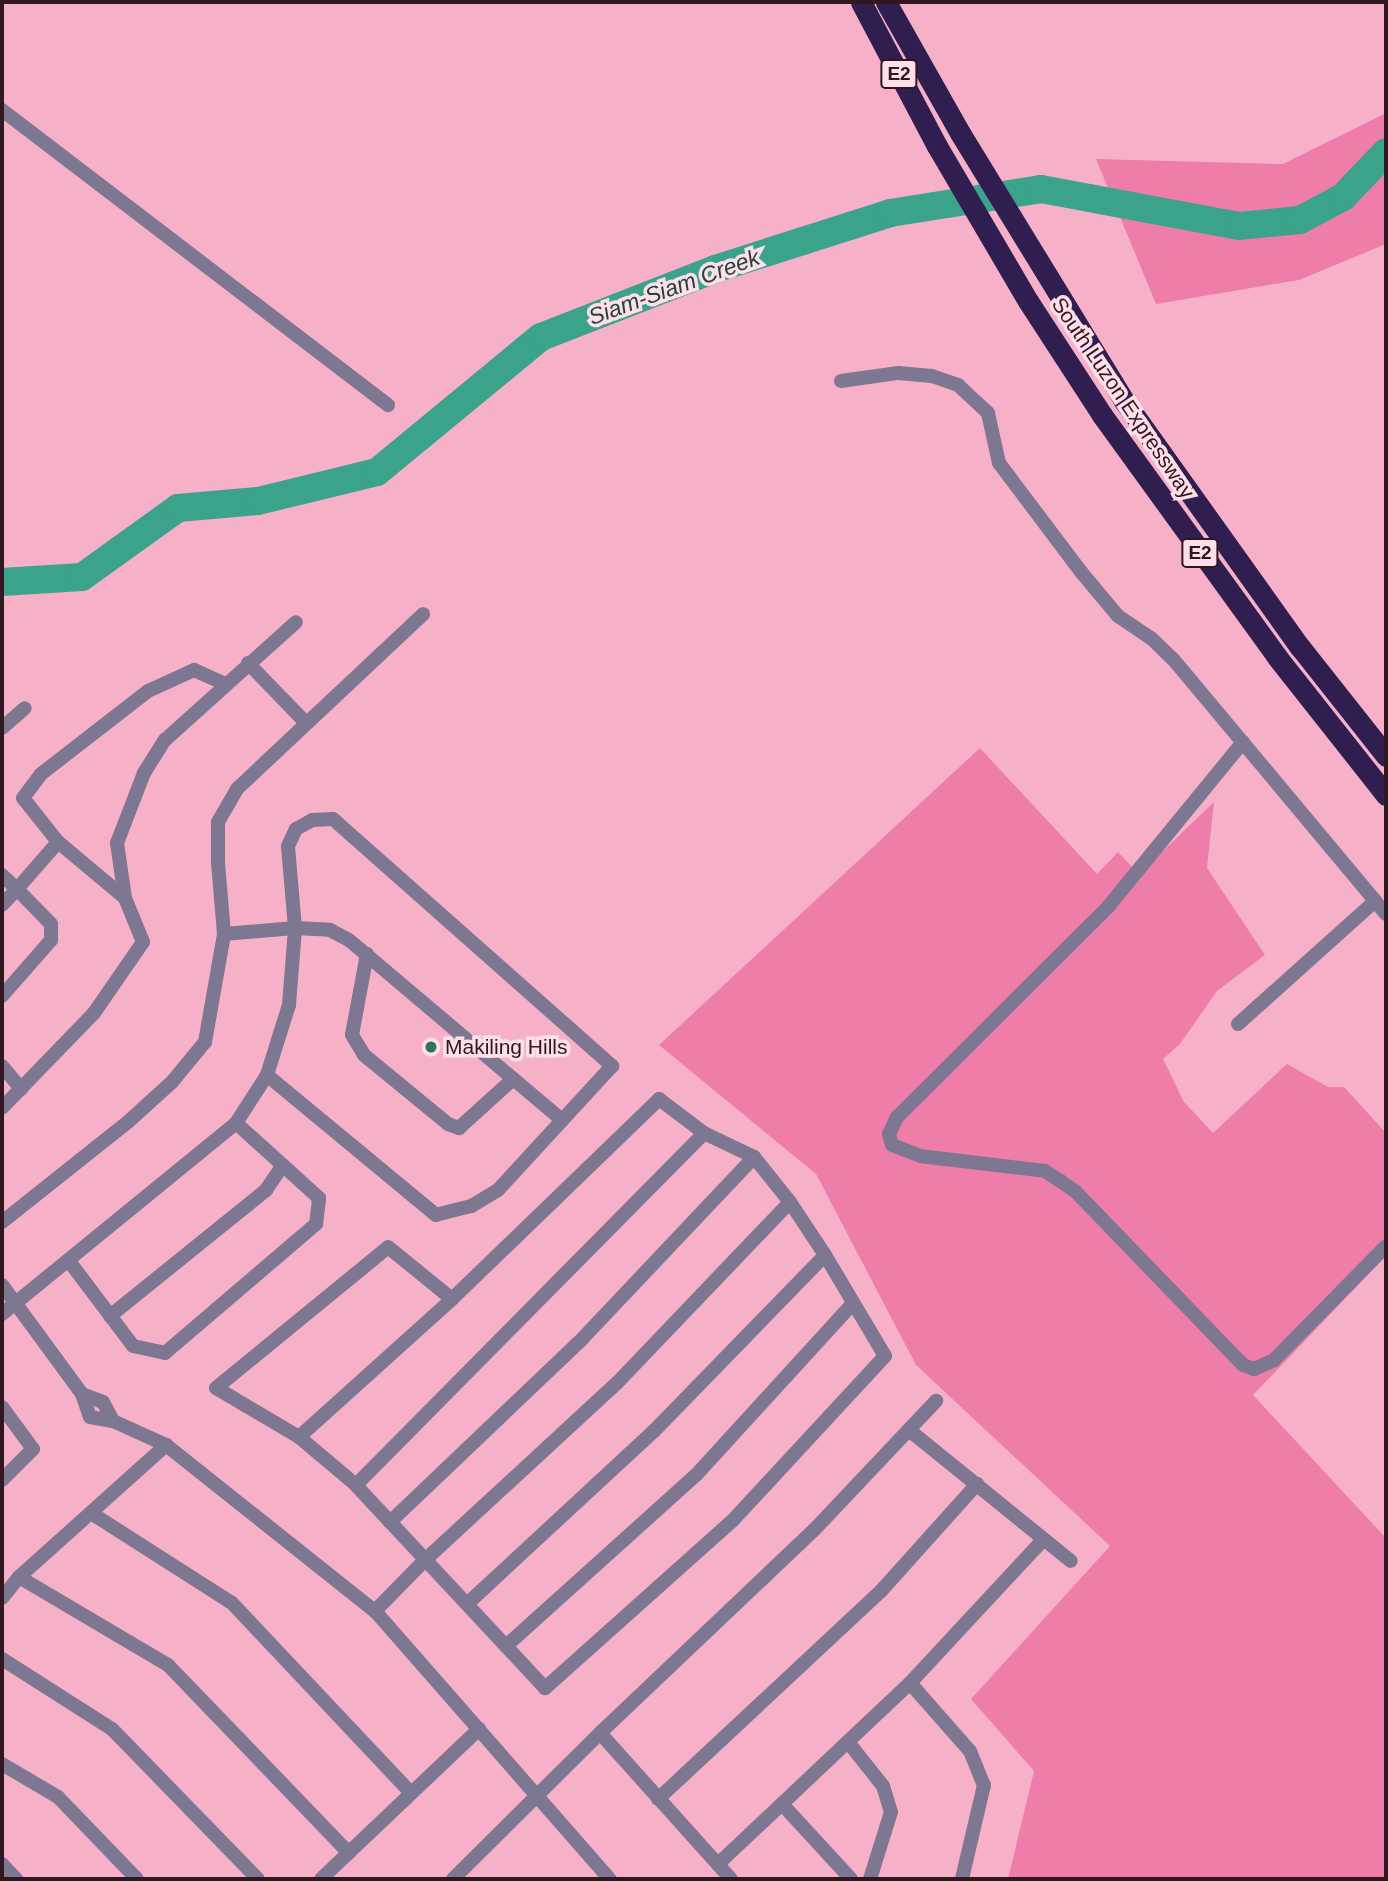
<!DOCTYPE html>
<style>
body{margin:0}
#map{position:relative;width:1388px;height:1881px;overflow:hidden;background:#f6b1c9;font-family:Arial,sans-serif}
div>[style]{position:absolute}
.green>*{inset:0;background:#ef7daa}
.river>*{height:28px;margin:-14px;padding:0 14px;transform-origin:14px;border-radius:14px;background:#3ba28c}
.minor>*{height:14px;margin:-7px;padding:0 7px;transform-origin:7px;border-radius:7px;background:#7e7791}
.motorway>*{height:21px;margin:-10.5px;padding:0 10.5px;transform-origin:10.5px;border-radius:10.5px;background:#2f1e4f}
.dots>*{width:19px;height:19px;translate:-50% -50%;box-sizing:border-box;border:4px solid #fddfe9;border-radius:50%}
span{translate:-50% -50%;white-space:nowrap;text-align:center;line-height:1.15;-webkit-text-stroke:7px #fddfe9;paint-order:stroke}
.shield-label span{padding:2px 5px;background:#fddfe9;border:2px solid;border-radius:5px;-webkit-text-stroke-width:0}
.shield-label{font-size:19px;color:#301720;font-weight:700}
.street-label{font-size:21px;color:#301720}
.poi-label{font-size:21px;color:#301720}
.left{translate:0 -50%;text-align:left}
.water-label{font-size:23px;color:#23423a;font-style:italic}
.frame{position:absolute;inset:0;border:4px solid #301720;pointer-events:none}
</style>
<div id="map">
<div class="green">
<div style="clip-path:polygon(1386px 113px,1386px 244px,1299px 280px,1156px 304px,1096px 159px,1283px 164px)"></div>
<div style="clip-path:polygon(980px 748px,1097px 874px,1118px 852px,1139px 874px,1214px 802px,1207px 868px,1265px 955px,1217px 991px,1180px 1044px,1163px 1059px,1184px 1102px,1213px 1133px,1287px 1064px,1328px 1087px,1344px 1087px,1386px 1133px,1386px 1256px,1253px 1395px,1386px 1538px,1386px 1879px,1008px 1879px,1034px 1771px,971px 1699px,1110px 1546px,916px 1365px,816px 1174px,659px 1045px)"></div>
</div>
<div class="river">
<div style="left:2px;top:582px;width:80px;rotate:-3.6deg"></div>
<div style="left:82px;top:577px;width:118px;rotate:-35.7deg"></div>
<div style="left:178px;top:508px;width:80px;rotate:-5deg"></div>
<div style="left:258px;top:501px;width:122px;rotate:-13.7deg"></div>
<div style="left:377px;top:472px;width:212px;rotate:-39.5deg"></div>
<div style="left:541px;top:337px;width:187px;rotate:-21.3deg"></div>
<div style="left:715px;top:269px;width:184px;rotate:-17.7deg"></div>
<div style="left:890px;top:213px;width:153px;rotate:-9deg"></div>
<div style="left:1041px;top:189px;width:200px;rotate:10.6deg"></div>
<div style="left:1238px;top:226px;width:62px;rotate:-5.5deg"></div>
<div style="left:1300px;top:220px;width:49px;rotate:-28.1deg"></div>
<div style="left:1343px;top:197px;width:62px;rotate:-46.3deg"></div>
</div>
<div class="minor">
<div style="left:2px;top:110px;width:486px;rotate:37.4deg"></div>
<div style="left:841px;top:381px;width:58px;rotate:-8deg"></div>
<div style="left:898px;top:373px;width:34px;rotate:5deg"></div>
<div style="left:932px;top:376px;width:28px;rotate:19deg"></div>
<div style="left:958px;top:385px;width:41px;rotate:43deg"></div>
<div style="left:988px;top:413px;width:51px;rotate:77.6deg"></div>
<div style="left:999px;top:463px;width:138px;rotate:53deg"></div>
<div style="left:1082px;top:573px;width:56px;rotate:50.1deg"></div>
<div style="left:1118px;top:616px;width:40px;rotate:34deg"></div>
<div style="left:1151px;top:638px;width:30px;rotate:44deg"></div>
<div style="left:1173px;top:659px;width:315px;rotate:50.1deg"></div>
<div style="left:248px;top:663px;width:82px;rotate:46deg"></div>
<div style="left:2px;top:728px;width:30px;rotate:-41deg"></div>
<div style="left:1243px;top:742px;width:212px;rotate:129.3deg"></div>
<div style="left:1109px;top:906px;width:299px;rotate:135.1deg"></div>
<div style="left:897px;top:1117px;width:19px;rotate:115deg"></div>
<div style="left:889px;top:1134px;width:11px;rotate:75deg"></div>
<div style="left:892px;top:1145px;width:30px;rotate:21deg"></div>
<div style="left:920px;top:1156px;width:126px;rotate:6.8deg"></div>
<div style="left:1045px;top:1171px;width:17px;rotate:33deg"></div>
<div style="left:1059px;top:1180px;width:21px;rotate:35deg"></div>
<div style="left:1076px;top:1192px;width:240px;rotate:46deg"></div>
<div style="left:1243px;top:1365px;width:12px;rotate:20deg"></div>
<div style="left:1254px;top:1369px;width:22px;rotate:-24deg"></div>
<div style="left:1274px;top:1360px;width:160px;rotate:-45.5deg"></div>
<div style="left:2px;top:875px;width:21px;rotate:43deg"></div>
<div style="left:17px;top:889px;width:22px;rotate:133deg"></div>
<div style="left:125px;top:898px;width:87px;rotate:-140.1deg"></div>
<div style="left:58px;top:842px;width:56px;rotate:-128.5deg"></div>
<div style="left:23px;top:798px;width:30px;rotate:-53deg"></div>
<div style="left:41px;top:774px;width:135px;rotate:-37.8deg"></div>
<div style="left:148px;top:691px;width:51px;rotate:-24.5deg"></div>
<div style="left:194px;top:670px;width:34px;rotate:24deg"></div>
<div style="left:224px;top:934px;width:71px;rotate:-4.8deg"></div>
<div style="left:295px;top:928px;width:35px;rotate:3deg"></div>
<div style="left:330px;top:930px;width:21px;rotate:28deg"></div>
<div style="left:349px;top:940px;width:279px;rotate:40.2deg"></div>
<div style="left:367px;top:954px;width:82px;rotate:100.5deg"></div>
<div style="left:352px;top:1035px;width:23px;rotate:59deg"></div>
<div style="left:364px;top:1055px;width:109px;rotate:39.4deg"></div>
<div style="left:448px;top:1124px;width:12px;rotate:20deg"></div>
<div style="left:459px;top:1128px;width:73px;rotate:-42.2deg"></div>
<div style="left:2px;top:996px;width:74px;rotate:-48.8deg"></div>
<div style="left:51px;top:940px;width:16px;rotate:-90deg"></div>
<div style="left:51px;top:924px;width:49px;rotate:-134.2deg"></div>
<div style="left:17px;top:889px;width:62px;rotate:-48.9deg"></div>
<div style="left:1238px;top:1024px;width:184px;rotate:-41.9deg"></div>
<div style="left:1375px;top:901px;width:17px;rotate:50deg"></div>
<div style="left:2px;top:1066px;width:30px;rotate:50deg"></div>
<div style="left:2px;top:1108px;width:132px;rotate:-45.9deg"></div>
<div style="left:94px;top:1013px;width:86px;rotate:-55.4deg"></div>
<div style="left:143px;top:942px;width:48px;rotate:-112.2deg"></div>
<div style="left:125px;top:898px;width:56px;rotate:-98.3deg"></div>
<div style="left:117px;top:843px;width:75px;rotate:-68.9deg"></div>
<div style="left:144px;top:773px;width:39px;rotate:-58deg"></div>
<div style="left:165px;top:740px;width:176px;rotate:-42deg"></div>
<div style="left:2px;top:1222px;width:162px;rotate:-38.5deg"></div>
<div style="left:129px;top:1121px;width:58px;rotate:-42.2deg"></div>
<div style="left:172px;top:1082px;width:52px;rotate:-50.5deg"></div>
<div style="left:205px;top:1042px;width:110px;rotate:-80deg"></div>
<div style="left:224px;top:934px;width:72px;rotate:-94.8deg"></div>
<div style="left:218px;top:862px;width:40px;rotate:-90deg"></div>
<div style="left:218px;top:822px;width:39px;rotate:-60deg"></div>
<div style="left:238px;top:788px;width:254px;rotate:-43.2deg"></div>
<div style="left:69px;top:1261px;width:106px;rotate:53deg"></div>
<div style="left:133px;top:1346px;width:33px;rotate:12deg"></div>
<div style="left:165px;top:1353px;width:199px;rotate:-40.5deg"></div>
<div style="left:316px;top:1224px;width:26px;rotate:-83deg"></div>
<div style="left:319px;top:1198px;width:112px;rotate:-137.9deg"></div>
<div style="left:2px;top:1285px;width:135px;rotate:53.7deg"></div>
<div style="left:82px;top:1394px;width:24px;rotate:71deg"></div>
<div style="left:90px;top:1417px;width:23px;rotate:10deg"></div>
<div style="left:113px;top:1421px;width:58px;rotate:24.4deg"></div>
<div style="left:166px;top:1445px;width:267px;rotate:38.5deg"></div>
<div style="left:375px;top:1611px;width:356px;rotate:48.8deg"></div>
<div style="left:2px;top:1314px;width:302px;rotate:-39.2deg"></div>
<div style="left:236px;top:1123px;width:57px;rotate:-57.1deg"></div>
<div style="left:267px;top:1075px;width:73px;rotate:-72.6deg"></div>
<div style="left:289px;top:1005px;width:77px;rotate:-85.5deg"></div>
<div style="left:295px;top:928px;width:82px;rotate:-94.9deg"></div>
<div style="left:288px;top:846px;width:19px;rotate:-65deg"></div>
<div style="left:296px;top:829px;width:18px;rotate:-29deg"></div>
<div style="left:312px;top:820px;width:21px;rotate:-3deg"></div>
<div style="left:333px;top:819px;width:373px;rotate:41.5deg"></div>
<div style="left:612px;top:1066px;width:168px;rotate:132.6deg"></div>
<div style="left:498px;top:1190px;width:31px;rotate:149deg"></div>
<div style="left:471px;top:1206px;width:36px;rotate:166deg"></div>
<div style="left:436px;top:1215px;width:219px;rotate:-140.4deg"></div>
<div style="left:110px;top:1316px;width:201px;rotate:-38.9deg"></div>
<div style="left:266px;top:1190px;width:30px;rotate:-56deg"></div>
<div style="left:82px;top:1394px;width:22px;rotate:21deg"></div>
<div style="left:103px;top:1402px;width:21px;rotate:62deg"></div>
<div style="left:2px;top:1407px;width:52px;rotate:53.6deg"></div>
<div style="left:33px;top:1449px;width:44px;rotate:135deg"></div>
<div style="left:909px;top:1430px;width:208px;rotate:39deg"></div>
<div style="left:299px;top:1437px;width:206px;rotate:-42deg"></div>
<div style="left:452px;top:1299px;width:288px;rotate:-44deg"></div>
<div style="left:659px;top:1099px;width:56px;rotate:37.1deg"></div>
<div style="left:704px;top:1133px;width:55px;rotate:25.6deg"></div>
<div style="left:754px;top:1157px;width:58px;rotate:51.3deg"></div>
<div style="left:790px;top:1202px;width:64px;rotate:56.6deg"></div>
<div style="left:825px;top:1255px;width:117px;rotate:59.3deg"></div>
<div style="left:885px;top:1356px;width:225px;rotate:132.8deg"></div>
<div style="left:732px;top:1521px;width:251px;rotate:138.2deg"></div>
<div style="left:545px;top:1688px;width:277px;rotate:-133deg"></div>
<div style="left:356px;top:1485px;width:75px;rotate:-139.9deg"></div>
<div style="left:299px;top:1437px;width:96px;rotate:-149.4deg"></div>
<div style="left:216px;top:1388px;width:222px;rotate:-39.3deg"></div>
<div style="left:388px;top:1247px;width:82px;rotate:39.1deg"></div>
<div style="left:356px;top:1485px;width:495px;rotate:-45.3deg"></div>
<div style="left:91px;top:1513px;width:167px;rotate:32.6deg"></div>
<div style="left:232px;top:1603px;width:261px;rotate:46.7deg"></div>
<div style="left:390px;top:1522px;width:267px;rotate:-43.6deg"></div>
<div style="left:583px;top:1338px;width:249px;rotate:-46.6deg"></div>
<div style="left:19px;top:1577px;width:173px;rotate:30.6deg"></div>
<div style="left:168px;top:1665px;width:261px;rotate:46.1deg"></div>
<div style="left:2px;top:1598px;width:27px;rotate:-51deg"></div>
<div style="left:19px;top:1577px;width:198px;rotate:-41.9deg"></div>
<div style="left:467px;top:1604px;width:255px;rotate:-42.8deg"></div>
<div style="left:654px;top:1431px;width:245px;rotate:-45.8deg"></div>
<div style="left:375px;top:1611px;width:71px;rotate:-45.6deg"></div>
<div style="left:425px;top:1560px;width:261px;rotate:-42.7deg"></div>
<div style="left:617px;top:1383px;width:250px;rotate:-46.3deg"></div>
<div style="left:506px;top:1646px;width:257px;rotate:-42deg"></div>
<div style="left:697px;top:1474px;width:231px;rotate:-47.6deg"></div>
<div style="left:2px;top:1659px;width:130px;rotate:32.5deg"></div>
<div style="left:112px;top:1729px;width:209px;rotate:45.8deg"></div>
<div style="left:910px;top:1683px;width:91px;rotate:48.6deg"></div>
<div style="left:970px;top:1751px;width:37px;rotate:68deg"></div>
<div style="left:984px;top:1785px;width:97px;rotate:103.2deg"></div>
<div style="left:600px;top:1733px;width:196px;rotate:48.1deg"></div>
<div style="left:848px;top:1742px;width:56px;rotate:51.5deg"></div>
<div style="left:883px;top:1786px;width:27px;rotate:73deg"></div>
<div style="left:891px;top:1812px;width:70px;rotate:107.4deg"></div>
<div style="left:2px;top:1764px;width:65px;rotate:30.5deg"></div>
<div style="left:58px;top:1797px;width:114px;rotate:46.1deg"></div>
<div style="left:658px;top:1799px;width:305px;rotate:-43deg"></div>
<div style="left:881px;top:1591px;width:144px;rotate:-48.1deg"></div>
<div style="left:782px;top:1804px;width:102px;rotate:47.4deg"></div>
<div style="left:2px;top:1864px;width:21px;rotate:47deg"></div>
<div style="left:718px;top:1864px;width:264px;rotate:-43.3deg"></div>
<div style="left:910px;top:1683px;width:194px;rotate:-47.1deg"></div>
<div style="left:321px;top:1879px;width:218px;rotate:-43.5deg"></div>
<div style="left:453px;top:1879px;width:207px;rotate:-44.8deg"></div>
<div style="left:600px;top:1733px;width:295px;rotate:-43.5deg"></div>
<div style="left:814px;top:1530px;width:178px;rotate:-46.6deg"></div>
</div>
<div class="motorway">
<div style="left:861px;top:2px;width:163px;rotate:62.2deg"></div>
<div style="left:937px;top:146px;width:180px;rotate:59.6deg"></div>
<div style="left:1028px;top:301px;width:136px;rotate:57deg"></div>
<div style="left:1102px;top:415px;width:299px;rotate:54.1deg"></div>
<div style="left:1277px;top:657px;width:176px;rotate:51.7deg"></div>
<div style="left:886px;top:2px;width:150px;rotate:60.5deg"></div>
<div style="left:960px;top:133px;width:316px;rotate:58.5deg"></div>
<div style="left:1125px;top:402px;width:301px;rotate:54.5deg"></div>
<div style="left:1300px;top:647px;width:139px;rotate:51.7deg"></div>
</div>
<div class="dots">
<div style="left:431px;top:1047px;background:#2f7163"></div>
</div>
<div class="shield-label">
<span style="left:899px;top:74px">E2</span>
<span style="left:1200px;top:553px">E2</span>
</div>
<div class="street-label">
<span style="left:1123px;top:398px;rotate:56deg">South Luzon Expressway</span>
</div>
<div class="poi-label">
<span class="left" style="left:445px;top:1047px">Makiling Hills</span>
</div>
<div class="water-label">
<span style="left:674px;top:287px;rotate:-20deg">Siam-Siam Creek</span>
</div>
<div class="frame"></div>
</div>
